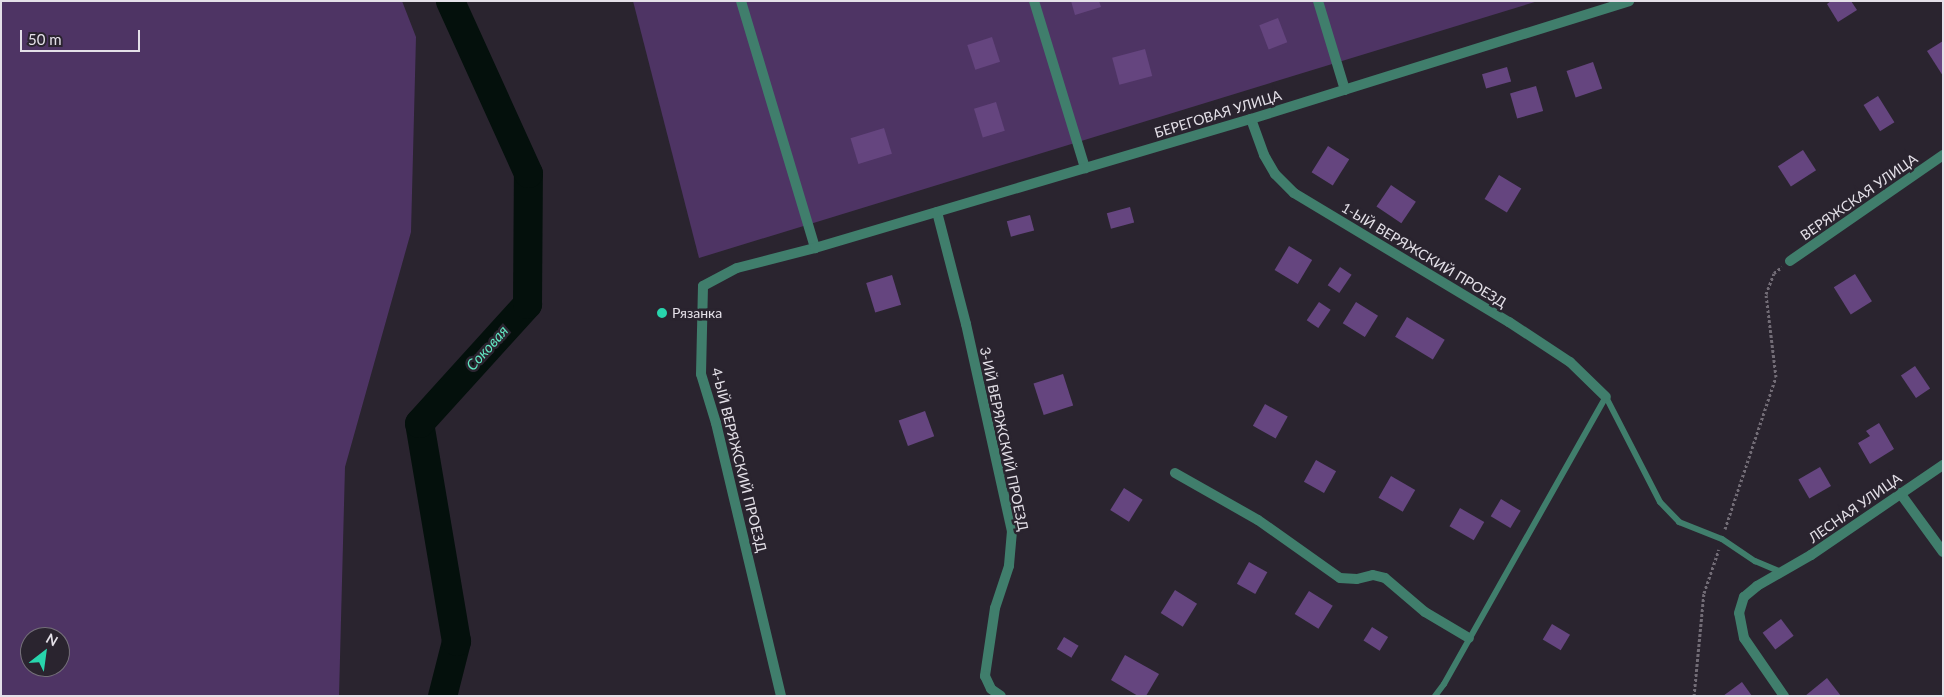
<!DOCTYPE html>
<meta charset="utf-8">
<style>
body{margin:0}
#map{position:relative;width:1944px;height:697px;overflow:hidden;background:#2a242f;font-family:Lato,sans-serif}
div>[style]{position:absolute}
.green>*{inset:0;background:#4e3464}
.river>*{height:29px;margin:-14.5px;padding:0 14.5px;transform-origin:14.5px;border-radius:14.5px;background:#04100c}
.building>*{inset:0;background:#65457f;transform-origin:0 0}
.path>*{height:3px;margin-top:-1.5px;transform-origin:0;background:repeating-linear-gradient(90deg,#726c76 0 2.5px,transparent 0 5px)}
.lane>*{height:6px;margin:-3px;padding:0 3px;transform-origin:3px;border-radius:3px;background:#407e6c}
.street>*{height:10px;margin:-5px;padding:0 5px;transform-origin:5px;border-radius:5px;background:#407e6c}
.dots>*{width:14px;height:14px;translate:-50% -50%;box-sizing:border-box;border:2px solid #2a242f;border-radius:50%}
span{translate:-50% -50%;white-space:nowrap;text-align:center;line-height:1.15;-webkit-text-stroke:5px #2a242f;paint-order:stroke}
.street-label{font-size:14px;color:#e4e0e8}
.poi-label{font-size:14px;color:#e4e0e8}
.left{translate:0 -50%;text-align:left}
.water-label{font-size:15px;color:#62e7c2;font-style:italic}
.frame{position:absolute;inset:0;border:2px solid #e4e0e8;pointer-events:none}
.north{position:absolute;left:20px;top:627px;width:50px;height:50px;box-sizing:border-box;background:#2a242f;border:1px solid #746f79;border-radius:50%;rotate:30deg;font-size:14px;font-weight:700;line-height:20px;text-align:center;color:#e4e0e8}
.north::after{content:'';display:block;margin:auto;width:18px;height:22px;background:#28d5ad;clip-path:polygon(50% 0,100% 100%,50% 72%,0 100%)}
.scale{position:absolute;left:20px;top:30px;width:120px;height:22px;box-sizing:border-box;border:2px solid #e4e0e8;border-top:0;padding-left:6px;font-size:15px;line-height:18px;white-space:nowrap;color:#e4e0e8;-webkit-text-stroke:4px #2a242f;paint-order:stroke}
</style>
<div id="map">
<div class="green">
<div style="clip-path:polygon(evenodd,1px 1px,402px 1px,416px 37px,411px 232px,345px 467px,339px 696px,1px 696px,1px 1px,30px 637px,60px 637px,60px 667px,30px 667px,30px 637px)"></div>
<div style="clip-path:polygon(633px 1px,1538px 1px,699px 258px)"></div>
</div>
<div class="river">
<div style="left:442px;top:696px;width:57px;rotate:-75.7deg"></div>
<div style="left:456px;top:641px;width:221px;rotate:-99.6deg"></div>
<div style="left:419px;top:423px;width:161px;rotate:-47.8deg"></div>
<div style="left:527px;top:304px;width:131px;rotate:-89.6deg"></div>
<div style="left:528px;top:173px;width:189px;rotate:-114.4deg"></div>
</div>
<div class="building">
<div style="clip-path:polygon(1071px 1px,1099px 1px,1101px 7px,1075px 15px)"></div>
<div style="clip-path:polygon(1831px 1px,1851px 1px,1857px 10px,1838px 22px,1827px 4px)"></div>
<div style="left:1278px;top:18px;width:26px;height:20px;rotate:69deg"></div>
<div style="left:992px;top:37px;width:26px;height:26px;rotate:72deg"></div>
<div style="clip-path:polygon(1943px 41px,1943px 76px,1927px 51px)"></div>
<div style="left:1145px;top:49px;width:28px;height:34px;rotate:75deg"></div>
<div style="left:1593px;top:62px;width:28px;height:28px;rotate:71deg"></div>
<div style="left:1507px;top:67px;width:15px;height:26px;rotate:74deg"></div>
<div style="left:1536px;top:86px;width:26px;height:27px;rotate:74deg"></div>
<div style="left:1878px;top:96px;width:31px;height:17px;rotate:58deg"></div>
<div style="left:996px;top:102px;width:30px;height:23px;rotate:73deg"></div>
<div style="left:884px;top:128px;width:27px;height:35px;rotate:73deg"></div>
<div style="left:1328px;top:146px;width:25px;height:31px;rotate:32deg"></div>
<div style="left:1803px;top:150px;width:24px;height:30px;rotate:57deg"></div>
<div style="left:1499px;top:175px;width:26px;height:28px;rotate:31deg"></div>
<div style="left:1391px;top:185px;width:30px;height:26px;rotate:34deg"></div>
<div style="left:1130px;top:207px;width:16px;height:24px;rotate:75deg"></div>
<div style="left:1030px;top:215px;width:16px;height:24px;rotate:75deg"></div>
<div style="left:1289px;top:246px;width:27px;height:28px;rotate:31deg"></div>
<div style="left:1340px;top:267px;width:14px;height:22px;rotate:34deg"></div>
<div style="left:1855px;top:274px;width:32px;height:25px;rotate:58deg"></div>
<div style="left:892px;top:275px;width:31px;height:27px;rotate:73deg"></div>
<div style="left:1319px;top:302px;width:14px;height:22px;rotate:34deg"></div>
<div style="left:1356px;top:302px;width:26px;height:25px;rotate:32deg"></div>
<div style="left:1407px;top:317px;width:44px;height:23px;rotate:31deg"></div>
<div style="left:1915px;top:366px;width:27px;height:17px;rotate:56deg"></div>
<div style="left:1063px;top:374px;width:33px;height:31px;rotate:72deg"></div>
<div style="left:1265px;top:404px;width:26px;height:25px;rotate:29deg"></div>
<div style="left:925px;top:411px;width:27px;height:28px;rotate:70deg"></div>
<div style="clip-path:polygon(1879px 423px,1894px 449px,1870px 464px,1858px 443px,1870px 436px,1866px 431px)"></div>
<div style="left:1316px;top:460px;width:23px;height:25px;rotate:29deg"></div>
<div style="left:1820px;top:467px;width:22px;height:25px;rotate:60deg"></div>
<div style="left:1391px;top:476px;width:28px;height:25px;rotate:30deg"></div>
<div style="left:1124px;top:488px;width:22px;height:26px;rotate:32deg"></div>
<div style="left:1501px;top:499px;width:23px;height:20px;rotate:31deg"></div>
<div style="left:1460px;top:508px;width:28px;height:21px;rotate:30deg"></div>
<div style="left:1249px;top:562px;width:21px;height:25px;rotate:29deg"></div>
<div style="left:1175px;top:590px;width:26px;height:27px;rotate:32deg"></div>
<div style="left:1309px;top:591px;width:28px;height:27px;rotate:32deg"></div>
<div style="left:1781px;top:619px;width:21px;height:23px;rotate:53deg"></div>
<div style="left:1552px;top:624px;width:21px;height:18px;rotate:31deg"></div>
<div style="left:1372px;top:627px;width:19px;height:16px;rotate:32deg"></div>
<div style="left:1064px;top:637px;width:17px;height:14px;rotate:31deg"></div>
<div style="clip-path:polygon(1125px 655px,1159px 674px,1146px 696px,1138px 696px,1111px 680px)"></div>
<div style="clip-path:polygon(1827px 678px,1841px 696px,1805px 696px)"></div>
<div style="clip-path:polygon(1742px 682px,1752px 696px,1723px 696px)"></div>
</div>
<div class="path">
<div style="left:1725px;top:529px;width:160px;rotate:-71.5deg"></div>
<div style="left:1776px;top:377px;width:84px;rotate:-96.9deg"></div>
<div style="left:1766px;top:294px;width:22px;rotate:-69deg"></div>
<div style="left:1774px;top:273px;width:10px;rotate:-37deg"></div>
<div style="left:1694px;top:696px;width:103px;rotate:-84.5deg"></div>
<div style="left:1704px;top:593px;width:46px;rotate:-71.2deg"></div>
</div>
<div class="lane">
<div style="left:1606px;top:397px;width:118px;rotate:62.8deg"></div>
<div style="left:1660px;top:502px;width:28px;rotate:46deg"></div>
<div style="left:1679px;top:522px;width:46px;rotate:21.6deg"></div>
<div style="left:1722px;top:539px;width:40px;rotate:34deg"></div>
<div style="left:1755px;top:561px;width:28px;rotate:23deg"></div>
<div style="left:1435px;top:696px;width:15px;rotate:-53deg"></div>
<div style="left:1444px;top:684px;width:330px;rotate:-60.6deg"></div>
</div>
<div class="street">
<div style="left:741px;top:1px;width:258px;rotate:73.3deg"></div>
<div style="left:1034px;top:1px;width:175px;rotate:73deg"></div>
<div style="left:1318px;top:1px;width:93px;rotate:73.1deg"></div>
<div style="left:1251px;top:119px;width:38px;rotate:70deg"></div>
<div style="left:1264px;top:155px;width:22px;rotate:60deg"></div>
<div style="left:1275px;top:174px;width:27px;rotate:45deg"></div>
<div style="left:1294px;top:193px;width:251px;rotate:31deg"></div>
<div style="left:1509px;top:322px;width:73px;rotate:33.3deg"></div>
<div style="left:1570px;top:362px;width:50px;rotate:44.2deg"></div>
<div style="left:937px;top:212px;width:116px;rotate:75.5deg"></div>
<div style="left:966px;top:324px;width:212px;rotate:77.5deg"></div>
<div style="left:1012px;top:531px;width:35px;rotate:95deg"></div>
<div style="left:1009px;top:566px;width:44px;rotate:108.4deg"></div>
<div style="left:995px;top:608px;width:69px;rotate:98.4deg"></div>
<div style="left:985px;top:676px;width:14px;rotate:65deg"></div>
<div style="left:991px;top:689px;width:12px;rotate:35deg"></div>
<div style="left:1790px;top:261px;width:186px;rotate:-34.7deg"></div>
<div style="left:1175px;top:473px;width:95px;rotate:29.5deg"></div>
<div style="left:1258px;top:520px;width:100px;rotate:35.3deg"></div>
<div style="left:1340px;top:578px;width:17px;rotate:3deg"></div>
<div style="left:1357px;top:579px;width:16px;rotate:-14deg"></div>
<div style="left:1373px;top:575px;width:12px;rotate:14deg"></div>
<div style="left:1385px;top:578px;width:52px;rotate:40.4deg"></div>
<div style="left:1425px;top:612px;width:51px;rotate:30.6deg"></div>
<div style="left:1900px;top:493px;width:73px;rotate:53.9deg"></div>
<div style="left:781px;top:696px;width:281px;rotate:-103.4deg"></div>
<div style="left:716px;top:423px;width:51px;rotate:-107deg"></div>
<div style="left:701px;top:374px;width:88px;rotate:-88.7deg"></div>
<div style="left:703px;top:286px;width:38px;rotate:-28deg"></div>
<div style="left:737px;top:268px;width:81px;rotate:-14.4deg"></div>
<div style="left:815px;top:248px;width:455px;rotate:-16.5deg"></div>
<div style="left:1251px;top:119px;width:396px;rotate:-17.3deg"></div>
<div style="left:1784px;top:696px;width:70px;rotate:-124.6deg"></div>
<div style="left:1744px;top:638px;width:25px;rotate:-101deg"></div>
<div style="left:1739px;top:613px;width:17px;rotate:-73deg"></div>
<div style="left:1744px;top:597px;width:17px;rotate:-40deg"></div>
<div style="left:1757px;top:586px;width:62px;rotate:-29.9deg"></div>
<div style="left:1811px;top:555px;width:160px;rotate:-34.3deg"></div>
</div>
<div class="dots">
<div style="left:662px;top:313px;background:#28d5ad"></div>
</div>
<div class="street-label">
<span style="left:1218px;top:114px;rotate:-17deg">БЕРЕГОВАЯ УЛИЦА</span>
<span style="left:1859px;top:197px;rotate:-35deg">ВЕРЯЖСКАЯ УЛИЦА</span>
<span style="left:1424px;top:255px;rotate:31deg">1-ЫЙ ВЕРЯЖСКИЙ ПРОЕЗД</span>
<span style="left:1004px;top:439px;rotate:78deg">3-ИЙ ВЕРЯЖСКИЙ ПРОЕЗД</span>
<span style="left:739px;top:460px;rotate:76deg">4-ЫЙ ВЕРЯЖСКИЙ ПРОЕЗД</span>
<span style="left:1855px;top:508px;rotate:-35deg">ЛЕСНАЯ УЛИЦА</span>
</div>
<div class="poi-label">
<span class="left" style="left:672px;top:313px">Рязанка</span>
</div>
<div class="water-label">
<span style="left:487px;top:348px;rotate:-48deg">Соковая</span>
</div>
<div class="frame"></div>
<div class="north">N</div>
<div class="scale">50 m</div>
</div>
